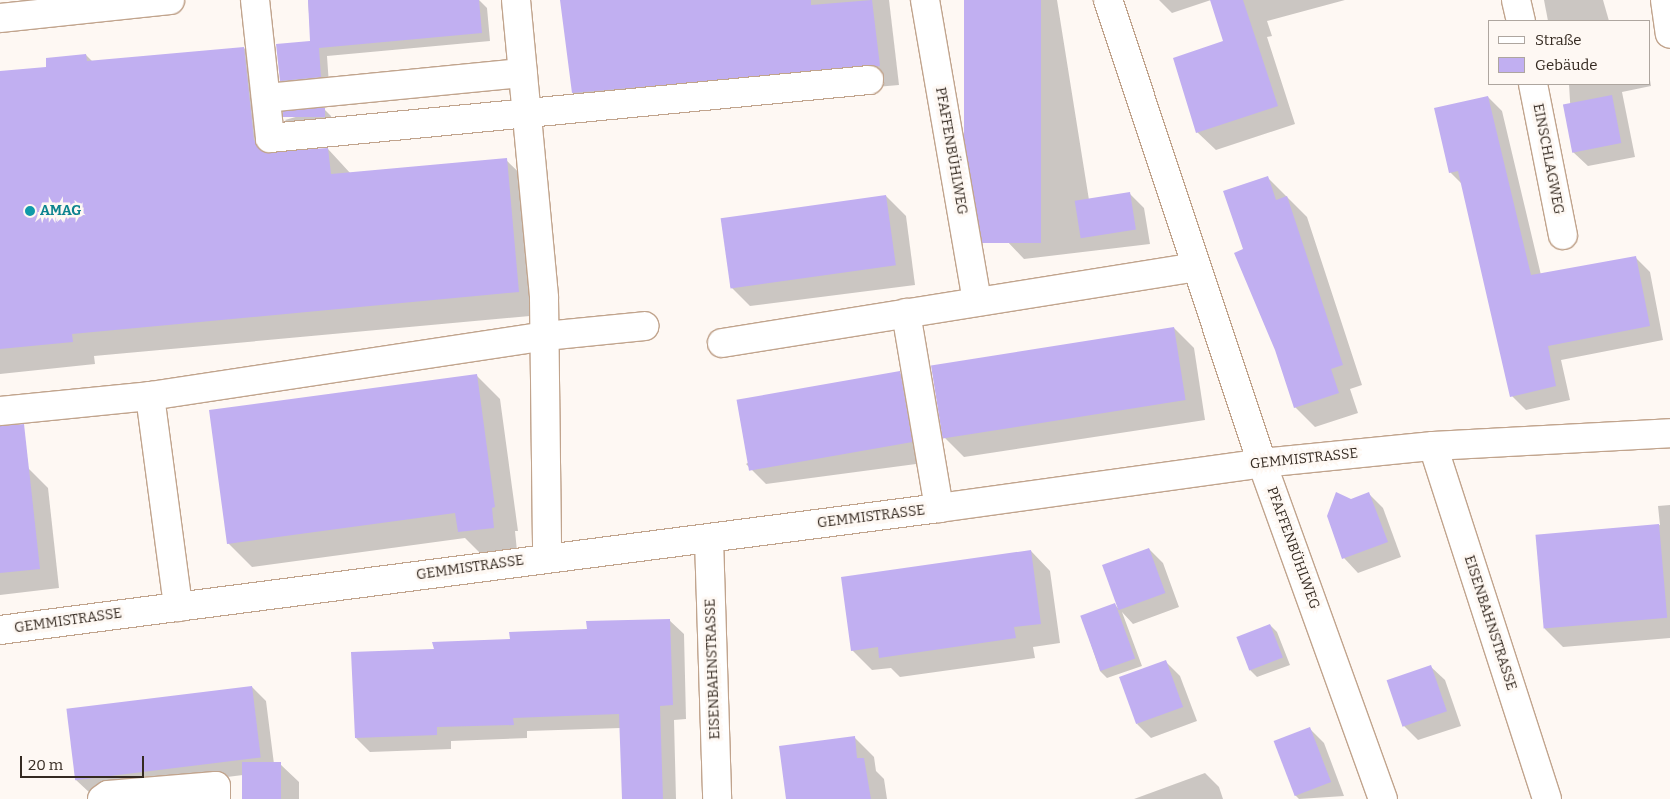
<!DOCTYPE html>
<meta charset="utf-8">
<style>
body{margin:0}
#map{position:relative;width:1670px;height:799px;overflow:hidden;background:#fef8f3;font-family:Bitter,serif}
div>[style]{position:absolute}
.shadow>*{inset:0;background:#0003}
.building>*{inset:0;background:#c1aff1;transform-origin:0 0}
.roads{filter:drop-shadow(1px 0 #c1a48d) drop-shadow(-1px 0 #c1a48d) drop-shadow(0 1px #c1a48d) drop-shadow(0 -1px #c1a48d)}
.minor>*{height:28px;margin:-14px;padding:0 14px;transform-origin:14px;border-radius:14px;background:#fff}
.dots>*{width:14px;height:14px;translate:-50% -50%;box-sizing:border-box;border:2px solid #fef8f3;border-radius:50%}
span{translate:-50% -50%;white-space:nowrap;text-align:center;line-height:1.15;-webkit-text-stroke:5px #fef8f3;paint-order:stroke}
.street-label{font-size:14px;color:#352a21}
.culture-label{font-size:14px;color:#0d838f;font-weight:700}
.left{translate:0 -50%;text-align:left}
.legend{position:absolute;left:1488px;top:20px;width:162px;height:65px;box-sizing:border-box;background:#fef8f3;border:1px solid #aea69f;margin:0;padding:6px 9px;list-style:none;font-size:15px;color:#352a21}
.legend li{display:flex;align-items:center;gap:10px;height:25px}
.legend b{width:25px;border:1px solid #aea69f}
.scale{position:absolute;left:20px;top:756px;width:124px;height:22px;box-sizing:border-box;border:2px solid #352a21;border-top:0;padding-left:6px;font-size:15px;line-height:18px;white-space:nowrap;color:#352a21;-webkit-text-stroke:4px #fef8f3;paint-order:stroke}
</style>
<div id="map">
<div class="shadow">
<div style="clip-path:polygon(308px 0,479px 0,487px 8px,490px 41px,327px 56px,329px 85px,289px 89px,281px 80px,311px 42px)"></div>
<div style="clip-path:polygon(561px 0,889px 0,899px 85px,593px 112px,573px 93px)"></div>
<div style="clip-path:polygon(966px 0,1057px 0,1089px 200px,1130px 194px,1144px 208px,1150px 244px,1024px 259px,1005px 239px)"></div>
<div style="clip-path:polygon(1159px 0,1345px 0,1267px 21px,1272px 36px,1267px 37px,1295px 124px,1216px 150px,1197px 132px,1225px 42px,1211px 0,1172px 13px)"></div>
<div style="clip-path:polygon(1544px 0,1603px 0,1609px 21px,1548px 21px)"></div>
<div style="clip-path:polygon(244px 48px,266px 71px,275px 153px,328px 149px,351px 174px,506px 160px,529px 182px,541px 315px,94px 356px,95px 364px,0 374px,0 73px,47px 68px,86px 55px,93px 62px)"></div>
<div style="clip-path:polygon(1649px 74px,1651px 86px,1622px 92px,1635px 157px,1588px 166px,1573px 152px,1569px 84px,1649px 84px)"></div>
<div style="clip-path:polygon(1488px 97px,1502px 111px,1541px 275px,1635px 257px,1650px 272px,1663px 340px,1561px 360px,1570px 400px,1526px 410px,1512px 396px,1462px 184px,1450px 172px)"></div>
<div style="clip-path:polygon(324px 109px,331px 116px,332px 124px,292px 128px,285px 120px)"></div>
<div style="clip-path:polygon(1268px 178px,1307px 217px,1362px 385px,1350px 389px,1358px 413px,1315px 427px,1295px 407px,1244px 250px)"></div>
<div style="clip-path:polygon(886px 196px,906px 216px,915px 285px,750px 306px,730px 286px)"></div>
<div style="clip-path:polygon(1174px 328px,1194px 348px,1205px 420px,964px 457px,944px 437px)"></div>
<div style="clip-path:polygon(899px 372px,919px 392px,931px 462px,766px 484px,746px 464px)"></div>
<div style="clip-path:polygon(476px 375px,500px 399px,518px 531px,515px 531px,517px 551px,482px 555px,465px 538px,252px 567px,228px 543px)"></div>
<div style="clip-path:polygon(28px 468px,48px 488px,59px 588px,0 595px,0 471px)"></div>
<div style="clip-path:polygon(1369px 494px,1383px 508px,1401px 557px,1358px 573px,1344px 558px,1351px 500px)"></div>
<div style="clip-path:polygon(1670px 505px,1670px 638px,1563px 647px,1545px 629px,1537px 536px,1660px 525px,1658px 506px)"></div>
<div style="clip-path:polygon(1149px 549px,1163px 563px,1179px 607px,1133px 624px,1122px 612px,1142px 666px,1107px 678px,1100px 671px,1082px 617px,1115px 605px,1119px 609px)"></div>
<div style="clip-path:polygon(1031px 551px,1050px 571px,1060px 643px,1033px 647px,1035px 658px,900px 677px,891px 668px,872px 670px,852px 650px)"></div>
<div style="clip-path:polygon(669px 620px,684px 634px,686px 719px,674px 720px,676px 799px,623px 799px,621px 728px,527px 731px,527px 738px,451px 741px,451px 749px,370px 752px,356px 738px,435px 650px)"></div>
<div style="clip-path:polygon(1270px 625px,1277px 632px,1290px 665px,1257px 677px,1250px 670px)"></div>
<div style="clip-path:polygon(1166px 662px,1180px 676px,1197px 721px,1151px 738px,1137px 724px)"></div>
<div style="clip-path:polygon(1430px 666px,1445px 680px,1461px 726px,1418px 740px,1404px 726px)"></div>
<div style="clip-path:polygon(252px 687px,266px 701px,274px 764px,280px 764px,299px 782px,299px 799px,243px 799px,243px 775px,91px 794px,76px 780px)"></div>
<div style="clip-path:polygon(1310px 729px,1324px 743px,1344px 796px,1299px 799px,1295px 795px)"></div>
<div style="clip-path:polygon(854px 737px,874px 757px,876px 771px,884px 779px,887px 799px,787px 799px)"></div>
<div style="clip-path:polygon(1205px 773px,1219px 787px,1223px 799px,1134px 799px)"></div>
</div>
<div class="building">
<div style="clip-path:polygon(308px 0,479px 0,482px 33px,319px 48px,321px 77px,280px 81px,276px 44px,310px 41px)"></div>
<div style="clip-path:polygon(560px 0,811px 0,811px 5px,872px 0,880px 66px,572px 93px)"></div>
<div style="left:964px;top:0;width:77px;height:243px"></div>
<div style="clip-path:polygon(1210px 0,1243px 0,1278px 106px,1196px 133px,1173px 58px,1223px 41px)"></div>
<div style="clip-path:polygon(244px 47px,254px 140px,264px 152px,328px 148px,331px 174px,507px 158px,519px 292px,72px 334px,73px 342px,0 349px,0 71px,46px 67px,46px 58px,86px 54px,87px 61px)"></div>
<div style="left:1612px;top:95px;width:49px;height:50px;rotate:79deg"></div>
<div style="clip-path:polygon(1488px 96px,1531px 275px,1636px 256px,1650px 326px,1548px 346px,1556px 386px,1510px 397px,1458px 171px,1449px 173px,1434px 108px)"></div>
<div style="left:325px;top:108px;width:9px;height:42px;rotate:90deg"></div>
<div style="clip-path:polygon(1268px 176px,1276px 200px,1287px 196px,1343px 365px,1331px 369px,1339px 393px,1294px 408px,1275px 350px,1234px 253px,1243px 249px,1223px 191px)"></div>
<div style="left:1130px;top:192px;width:38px;height:56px;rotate:81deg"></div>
<div style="left:886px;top:195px;width:71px;height:167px;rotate:82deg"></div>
<div style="left:1174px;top:327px;width:74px;height:246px;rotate:81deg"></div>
<div style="left:900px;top:371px;width:72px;height:166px;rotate:80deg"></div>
<div style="clip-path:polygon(477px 374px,495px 507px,492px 508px,494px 528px,458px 532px,455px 513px,227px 544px,209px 410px)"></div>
<div style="clip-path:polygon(24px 424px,40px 569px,0 573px,0 426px)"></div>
<div style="clip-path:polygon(1336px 492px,1351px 499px,1369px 492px,1388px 542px,1342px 559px,1327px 516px)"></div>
<div style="left:1659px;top:524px;width:94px;height:124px;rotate:85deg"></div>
<div style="left:1149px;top:548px;width:48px;height:50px;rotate:70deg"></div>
<div style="clip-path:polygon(1031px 550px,1041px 624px,1014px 627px,1016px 638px,879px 658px,878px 647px,851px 651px,841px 577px)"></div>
<div style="left:1115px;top:603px;width:59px;height:37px;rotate:70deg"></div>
<div style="clip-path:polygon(670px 619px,673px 705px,660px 706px,663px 799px,622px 799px,619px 714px,513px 718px,514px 725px,437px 727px,437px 735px,355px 738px,351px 652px,434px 649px,432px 642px,510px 639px,509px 632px,587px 629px,586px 621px)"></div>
<div style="left:1270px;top:624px;width:36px;height:36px;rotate:69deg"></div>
<div style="left:1166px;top:660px;width:50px;height:50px;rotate:70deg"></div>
<div style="left:1431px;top:665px;width:49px;height:47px;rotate:71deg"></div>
<div style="left:252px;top:686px;width:72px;height:187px;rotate:83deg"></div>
<div style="left:1310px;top:727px;width:59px;height:39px;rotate:69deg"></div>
<div style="clip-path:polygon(855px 736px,857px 758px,864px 758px,871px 799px,786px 799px,779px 746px)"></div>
<div style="left:281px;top:762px;width:37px;height:39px;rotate:90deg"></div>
</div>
<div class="roads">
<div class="minor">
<div style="left:255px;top:0;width:139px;rotate:83.8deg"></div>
<div style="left:270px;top:138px;width:602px;rotate:-5.53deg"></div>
<div style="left:516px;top:0;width:299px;rotate:84.6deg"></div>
<div style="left:544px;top:298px;width:260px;rotate:89.3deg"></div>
<div style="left:925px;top:0;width:306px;rotate:80.2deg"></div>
<div style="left:1108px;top:0;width:488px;rotate:71.6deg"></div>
<div style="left:1262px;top:463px;width:357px;rotate:70.2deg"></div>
<div style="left:1516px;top:0;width:22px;rotate:77deg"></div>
<div style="left:1665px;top:0;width:34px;rotate:82deg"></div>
<div style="left:0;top:18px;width:171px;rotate:-6deg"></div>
<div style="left:1533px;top:84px;width:154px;rotate:78.8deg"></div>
<div style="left:266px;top:98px;width:258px;rotate:-5.6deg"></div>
<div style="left:906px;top:313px;width:198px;rotate:80.4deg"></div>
<div style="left:722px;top:343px;width:480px;rotate:-9.1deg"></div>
<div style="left:150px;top:396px;width:213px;rotate:82.4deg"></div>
<div style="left:0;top:411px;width:151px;rotate:-5.7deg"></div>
<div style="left:150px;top:396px;width:400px;rotate:-8.6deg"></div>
<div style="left:545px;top:336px;width:100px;rotate:-5.7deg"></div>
<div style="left:1433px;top:446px;width:371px;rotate:72.1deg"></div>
<div style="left:709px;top:539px;width:260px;rotate:88.2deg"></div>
<div style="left:0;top:630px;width:947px;rotate:-7.4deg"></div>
<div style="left:939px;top:508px;width:326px;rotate:-7.9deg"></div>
<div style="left:1262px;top:463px;width:172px;rotate:-5.7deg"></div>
<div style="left:1433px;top:446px;width:237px;rotate:-3.1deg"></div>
<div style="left:102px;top:799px;width:7px;rotate:-34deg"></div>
<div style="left:108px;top:795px;width:108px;rotate:-4.8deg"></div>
<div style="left:216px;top:786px;width:13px;rotate:90deg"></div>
</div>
</div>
<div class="dots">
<div style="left:30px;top:211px;background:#0f9aa8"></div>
</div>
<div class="street-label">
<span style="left:951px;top:151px;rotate:80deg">PFAFFENBÜHLWEG</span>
<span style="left:1548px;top:159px;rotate:79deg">EINSCHLAGWEG</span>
<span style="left:1304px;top:459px;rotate:-6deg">GEMMISTRASSE</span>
<span style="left:871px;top:517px;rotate:-7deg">GEMMISTRASSE</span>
<span style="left:1293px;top:548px;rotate:70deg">PFAFFENBÜHLWEG</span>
<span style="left:470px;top:568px;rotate:-8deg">GEMMISTRASSE</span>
<span style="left:68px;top:621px;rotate:-8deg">GEMMISTRASSE</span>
<span style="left:1490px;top:623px;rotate:72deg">EISENBAHNSTRASSE</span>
<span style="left:713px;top:669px;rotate:-92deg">EISENBAHNSTRASSE</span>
</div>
<div class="culture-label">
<span class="left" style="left:40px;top:211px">AMAG</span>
</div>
<ul class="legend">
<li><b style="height:6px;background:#fff"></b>Straße</li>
<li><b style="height:14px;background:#c1aff1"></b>Gebäude</li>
</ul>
<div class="scale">20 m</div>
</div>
